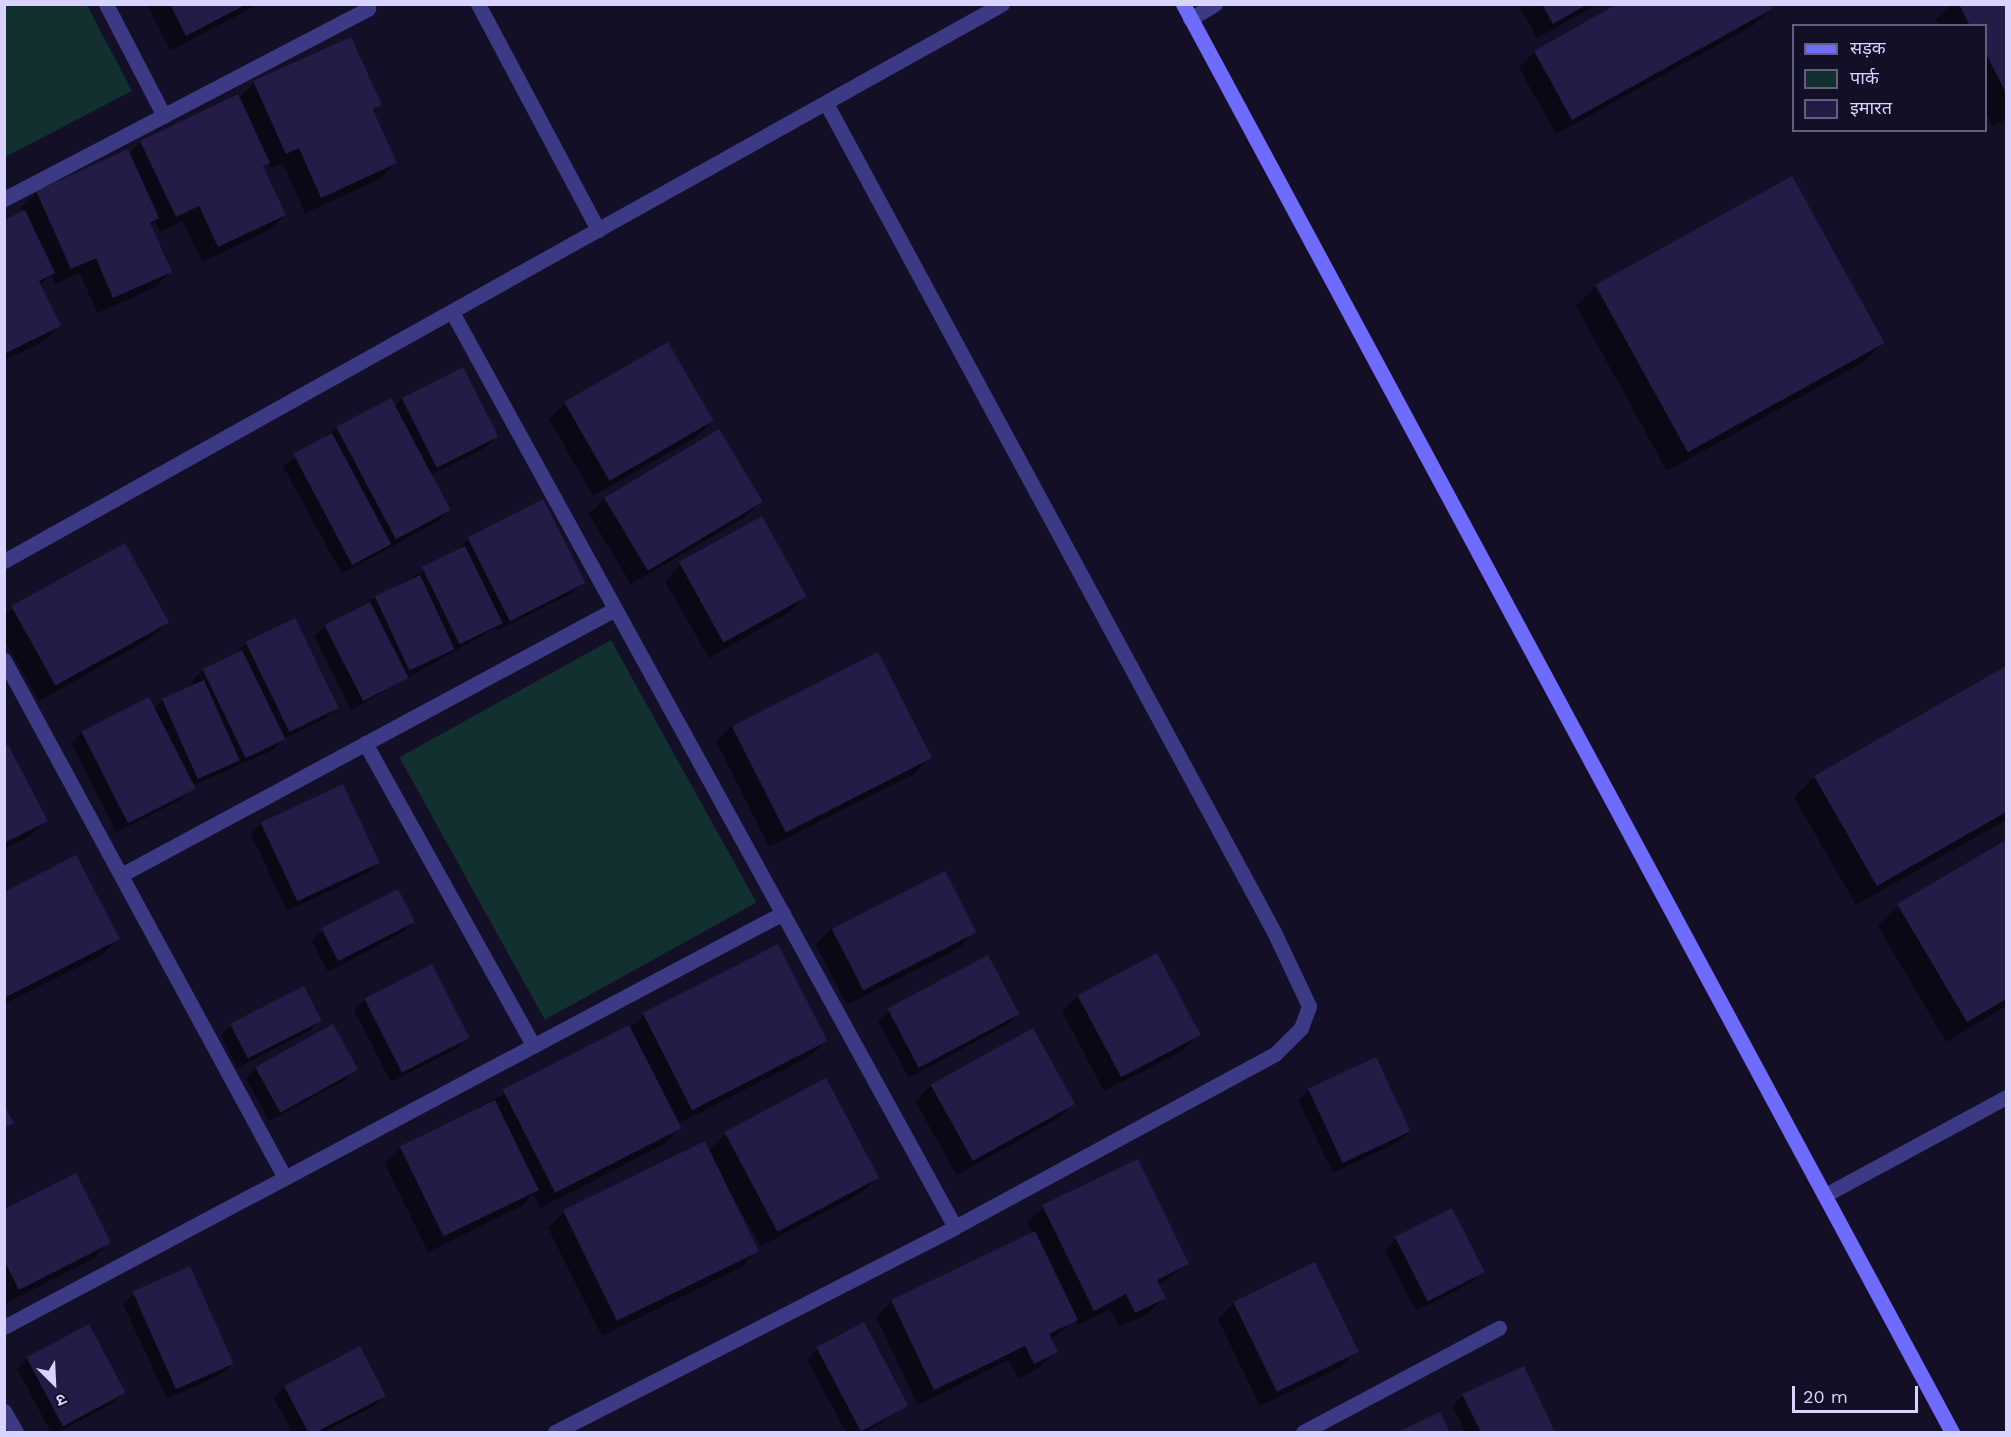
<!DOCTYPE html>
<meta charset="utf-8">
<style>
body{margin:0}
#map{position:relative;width:2011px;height:1437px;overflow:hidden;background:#130f26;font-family:"Work Sans","Noto Sans Devanagari",sans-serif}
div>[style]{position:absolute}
.green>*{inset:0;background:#12302f;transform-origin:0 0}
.shadow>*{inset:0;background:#0007}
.building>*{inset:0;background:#241b47;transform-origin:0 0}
.lane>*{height:15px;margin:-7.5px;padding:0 7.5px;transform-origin:7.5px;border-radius:7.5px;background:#3d3a85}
.street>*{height:15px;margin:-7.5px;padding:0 7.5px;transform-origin:7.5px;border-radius:7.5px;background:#3d3a85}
.secondary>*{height:15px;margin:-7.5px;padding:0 7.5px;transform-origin:7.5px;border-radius:7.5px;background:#6f6bff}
span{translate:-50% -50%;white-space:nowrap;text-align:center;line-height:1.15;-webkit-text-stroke:4.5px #130f26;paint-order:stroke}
.frame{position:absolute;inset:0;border:6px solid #d9d4ff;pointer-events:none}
.legend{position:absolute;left:1792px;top:24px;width:195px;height:108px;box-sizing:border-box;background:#130f26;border:2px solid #625e7d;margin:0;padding:8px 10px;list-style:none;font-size:18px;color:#d9d4ff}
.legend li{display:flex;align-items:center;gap:12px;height:30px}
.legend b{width:30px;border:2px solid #625e7d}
.north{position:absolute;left:24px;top:1353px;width:60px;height:60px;-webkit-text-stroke:4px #130f26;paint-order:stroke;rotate:156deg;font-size:16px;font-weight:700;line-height:24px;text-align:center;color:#d9d4ff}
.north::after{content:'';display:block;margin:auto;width:21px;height:27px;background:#d9d4ff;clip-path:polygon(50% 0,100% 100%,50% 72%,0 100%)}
.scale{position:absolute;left:1792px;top:1386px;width:126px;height:27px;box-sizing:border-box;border:3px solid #d9d4ff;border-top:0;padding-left:8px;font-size:18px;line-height:21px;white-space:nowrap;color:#d9d4ff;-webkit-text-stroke:4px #130f26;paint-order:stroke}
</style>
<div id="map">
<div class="green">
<div style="clip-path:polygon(5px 4px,87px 5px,132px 91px,5px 157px)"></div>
<div style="left:611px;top:640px;width:300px;height:242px;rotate:61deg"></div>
</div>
<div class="shadow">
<div style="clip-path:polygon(147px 4px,259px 4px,170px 51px)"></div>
<div style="clip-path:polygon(1518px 4px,1598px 4px,1537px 38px)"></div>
<div style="clip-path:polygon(1620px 4px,1770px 9px,1754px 25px,1556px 134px,1519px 68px,1534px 52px)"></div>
<div style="clip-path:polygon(1952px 4px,2006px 4px,2006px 119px,1993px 127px,1986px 112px,1986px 26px,1939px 26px,1936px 20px)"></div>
<div style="clip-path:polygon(254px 83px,381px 105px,373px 113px,395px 163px,380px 179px,305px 213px,283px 163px,270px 168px,268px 163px,263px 168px,285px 215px,269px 230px,202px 262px,183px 221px,160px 232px,155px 221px,150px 226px,170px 272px,154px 288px,97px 313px,80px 273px,55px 284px,51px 274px,40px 286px,59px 326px,43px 342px,4px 360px,4px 222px,23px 213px,21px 208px,37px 192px,129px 154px,141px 142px,238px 99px)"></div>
<div style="clip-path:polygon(1596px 286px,1883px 343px,1862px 363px,1667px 471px,1576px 306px)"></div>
<div style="clip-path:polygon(402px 399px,496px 437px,485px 448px,430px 475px,448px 511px,438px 521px,342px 574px,283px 466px,337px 428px,394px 407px)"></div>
<div style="clip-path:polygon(565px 403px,712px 421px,696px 437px,593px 496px,549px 419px)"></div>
<div style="clip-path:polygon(605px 498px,761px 501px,745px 517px,631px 584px,589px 514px)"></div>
<div style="clip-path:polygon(761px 519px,805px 596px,790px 612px,709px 658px,665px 581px,680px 565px)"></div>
<div style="clip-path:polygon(468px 538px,583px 583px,572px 593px,498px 630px,497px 627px,351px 710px,314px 636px,325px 626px,459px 551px)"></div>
<div style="clip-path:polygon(124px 545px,167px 623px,151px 638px,39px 701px,4px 639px,4px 614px)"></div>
<div style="clip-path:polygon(246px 643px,337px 708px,326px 718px,283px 739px,273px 750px,191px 786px,182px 799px,116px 832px,72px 743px,82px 732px,153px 709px,163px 699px,194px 685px,192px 681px,203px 670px,236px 654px)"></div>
<div style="clip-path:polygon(2006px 668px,2006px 820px,1856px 905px,1794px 797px,1814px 777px)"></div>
<div style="clip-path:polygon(732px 726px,929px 758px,914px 774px,769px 847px,716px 741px)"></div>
<div style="clip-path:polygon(4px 749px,46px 820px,30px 836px,4px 849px)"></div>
<div style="clip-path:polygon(261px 823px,378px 863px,368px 873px,287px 911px,251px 834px)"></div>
<div style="clip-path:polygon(2006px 841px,2006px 1006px,1946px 1042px,1878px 926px,1898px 906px)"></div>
<div style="clip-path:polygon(397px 891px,413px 922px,403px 932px,328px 972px,312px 941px,323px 930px)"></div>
<div style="clip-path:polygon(4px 894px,118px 939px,102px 955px,4px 1004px)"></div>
<div style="clip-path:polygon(831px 929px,974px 932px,959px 948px,847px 1005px,816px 945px)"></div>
<div style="clip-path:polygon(987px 957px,1019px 1013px,1008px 1024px,909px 1078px,878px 1021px,888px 1011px)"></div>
<div style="clip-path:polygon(1078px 996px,1198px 1035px,1182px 1051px,1104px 1091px,1062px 1011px)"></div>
<div style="clip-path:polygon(365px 1000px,468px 1038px,458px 1048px,391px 1082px,354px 1010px)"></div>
<div style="clip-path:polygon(644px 1015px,826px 1041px,810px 1056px,678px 1124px,680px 1128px,664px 1144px,540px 1208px,533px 1194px,522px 1206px,428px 1252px,385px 1164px,401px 1148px,629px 1029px)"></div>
<div style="clip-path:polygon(320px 1020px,309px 1031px,237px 1068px,221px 1035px,231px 1025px)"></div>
<div style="clip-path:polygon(1375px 1059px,1410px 1131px,1399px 1142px,1333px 1173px,1298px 1100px,1309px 1090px)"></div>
<div style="clip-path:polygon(256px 1068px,356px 1069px,345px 1080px,269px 1121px,246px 1079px)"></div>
<div style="clip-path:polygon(931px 1086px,1073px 1104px,1057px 1119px,957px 1175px,915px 1101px)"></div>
<div style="clip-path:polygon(725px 1134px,877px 1178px,861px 1193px,761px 1246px,722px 1179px,757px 1251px,742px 1267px,602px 1336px,548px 1228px,564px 1212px,708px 1151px)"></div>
<div style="clip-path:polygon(1043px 1207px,1187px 1264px,1158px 1286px,1164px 1298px,1148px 1314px,1119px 1327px,1110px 1309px,1078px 1325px,1075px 1320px,1050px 1340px,1056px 1352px,1040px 1367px,1018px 1379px,1009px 1360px,918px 1405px,876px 1317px,891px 1302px,1033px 1233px,1027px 1222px)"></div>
<div style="clip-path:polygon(4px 1211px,109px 1243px,93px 1259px,4px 1304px)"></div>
<div style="clip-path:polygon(1396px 1239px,1483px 1271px,1472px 1282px,1416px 1311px,1385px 1250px)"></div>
<div style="clip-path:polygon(134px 1293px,233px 1363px,222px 1374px,167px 1399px,123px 1304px)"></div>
<div style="clip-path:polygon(1234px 1303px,1357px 1351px,1341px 1367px,1260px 1406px,1218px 1319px)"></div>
<div style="clip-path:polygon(863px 1324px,907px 1406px,866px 1432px,846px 1432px,807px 1360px,817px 1349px)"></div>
<div style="clip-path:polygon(27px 1358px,124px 1392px,113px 1403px,58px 1432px,51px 1432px,17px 1369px)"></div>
<div style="clip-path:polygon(1523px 1368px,1554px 1432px,1465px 1432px,1453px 1406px,1463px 1395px)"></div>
<div style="clip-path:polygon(285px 1387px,384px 1396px,374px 1406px,324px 1432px,292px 1432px,274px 1398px)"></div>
<div style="clip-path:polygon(1439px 1414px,1449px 1432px,1401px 1432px)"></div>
</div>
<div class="building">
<div style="clip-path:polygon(170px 4px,247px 4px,186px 36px)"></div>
<div style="clip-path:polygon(1542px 4px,1588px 4px,1553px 24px)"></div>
<div style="clip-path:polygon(1617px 4px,1769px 4px,1772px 9px,1572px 120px,1534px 51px)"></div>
<div style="clip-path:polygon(1959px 4px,2006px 4px,2006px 93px,1986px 54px,1986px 26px,1970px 26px)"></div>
<div style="clip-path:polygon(351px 37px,382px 105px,373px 110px,397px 163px,321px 198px,299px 148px,286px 154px,253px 81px)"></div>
<div style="clip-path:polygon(238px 94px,270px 163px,263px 166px,286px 215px,218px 247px,199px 206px,176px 217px,140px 141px)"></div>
<div style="clip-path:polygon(128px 149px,159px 218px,150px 223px,172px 272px,113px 298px,96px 258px,71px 269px,36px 191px)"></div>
<div style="left:1792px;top:176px;width:191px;height:225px;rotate:61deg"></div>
<div style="clip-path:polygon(25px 210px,55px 273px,39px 281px,61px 326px,6px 353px,4px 220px)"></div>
<div style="left:668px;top:342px;width:91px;height:120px;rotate:60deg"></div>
<div style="left:463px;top:367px;width:78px;height:69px;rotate:63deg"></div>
<div style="left:391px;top:398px;width:127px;height:62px;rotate:62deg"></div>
<div style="left:719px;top:429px;width:85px;height:134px;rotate:59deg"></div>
<div style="left:332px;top:433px;width:126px;height:44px;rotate:62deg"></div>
<div style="left:543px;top:499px;width:94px;height:85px;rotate:63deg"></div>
<div style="left:762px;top:516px;width:92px;height:95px;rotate:61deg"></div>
<div style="left:125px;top:543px;width:91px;height:130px;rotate:61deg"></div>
<div style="left:465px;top:546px;width:86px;height:48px;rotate:64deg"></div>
<div style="left:420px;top:575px;width:82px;height:50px;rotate:65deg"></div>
<div style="left:370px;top:602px;width:85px;height:51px;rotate:63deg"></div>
<div style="left:295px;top:618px;width:100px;height:55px;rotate:64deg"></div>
<div style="left:242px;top:650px;width:99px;height:44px;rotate:64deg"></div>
<div style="left:878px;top:652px;width:119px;height:164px;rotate:63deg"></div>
<div style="clip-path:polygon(2006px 666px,2006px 812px,1877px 886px,1814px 776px)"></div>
<div style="left:204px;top:680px;width:88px;height:46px;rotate:66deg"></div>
<div style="left:149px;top:697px;width:103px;height:76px;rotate:63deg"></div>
<div style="clip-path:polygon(8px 745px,48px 821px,4px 843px,4px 747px)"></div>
<div style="left:343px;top:784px;width:87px;height:91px;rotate:65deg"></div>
<div style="clip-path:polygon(2006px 840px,2006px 999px,1967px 1022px,1897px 904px)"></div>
<div style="clip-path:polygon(76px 855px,120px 939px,4px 998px,4px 892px)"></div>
<div style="left:945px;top:871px;width:69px;height:127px;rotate:63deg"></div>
<div style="left:398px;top:889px;width:37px;height:86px;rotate:63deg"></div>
<div style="left:778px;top:944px;width:109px;height:152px;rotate:63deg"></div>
<div style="left:1157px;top:953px;width:93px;height:90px;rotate:62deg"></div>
<div style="left:988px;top:955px;width:67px;height:114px;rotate:62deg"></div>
<div style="left:432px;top:964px;width:83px;height:76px;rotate:63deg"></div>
<div style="left:304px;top:986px;width:39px;height:83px;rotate:63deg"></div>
<div style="left:333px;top:1024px;width:52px;height:89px;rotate:61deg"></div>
<div style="left:629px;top:1025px;width:116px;height:142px;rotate:63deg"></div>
<div style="left:1033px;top:1028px;width:87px;height:117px;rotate:61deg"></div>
<div style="left:1376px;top:1057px;width:82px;height:75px;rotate:65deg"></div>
<div style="left:826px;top:1078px;width:113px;height:115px;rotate:62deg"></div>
<div style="left:495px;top:1100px;width:100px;height:106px;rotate:64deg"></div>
<div style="clip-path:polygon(4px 1105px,14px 1123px,4px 1128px)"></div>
<div style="left:705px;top:1141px;width:123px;height:158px;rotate:64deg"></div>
<div style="clip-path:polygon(1138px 1159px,1189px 1264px,1157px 1280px,1166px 1298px,1135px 1313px,1126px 1294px,1094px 1311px,1042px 1205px)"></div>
<div style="clip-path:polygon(76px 1173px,111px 1243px,19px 1290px,4px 1260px,4px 1209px)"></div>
<div style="left:1452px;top:1208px;width:72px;height:64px;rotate:63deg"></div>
<div style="clip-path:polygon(1035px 1231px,1078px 1320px,1049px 1334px,1058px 1352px,1034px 1364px,1025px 1346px,934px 1390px,891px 1300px)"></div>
<div style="left:1315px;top:1262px;width:100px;height:91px;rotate:64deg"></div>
<div style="left:190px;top:1266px;width:107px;height:63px;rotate:66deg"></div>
<div style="left:864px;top:1322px;width:95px;height:54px;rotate:62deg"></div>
<div style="left:89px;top:1324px;width:78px;height:71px;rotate:62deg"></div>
<div style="clip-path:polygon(360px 1346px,386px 1396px,316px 1432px,308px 1432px,284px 1386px)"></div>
<div style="clip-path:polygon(1524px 1366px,1555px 1432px,1481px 1432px,1462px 1394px)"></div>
<div style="clip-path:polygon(1440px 1412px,1450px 1432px,1398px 1432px)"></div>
</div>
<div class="lane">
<div style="left:1190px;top:19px;width:29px;rotate:-31deg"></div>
<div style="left:1825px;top:1195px;width:206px;rotate:-28.4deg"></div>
</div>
<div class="street">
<div style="left:106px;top:4px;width:126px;rotate:62.6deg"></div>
<div style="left:478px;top:4px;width:256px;rotate:62deg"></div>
<div style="left:4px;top:199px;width:411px;rotate:-27.6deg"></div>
<div style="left:452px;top:312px;width:1044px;rotate:61.2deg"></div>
<div style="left:4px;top:561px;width:1143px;rotate:-29.17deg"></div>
<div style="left:4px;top:660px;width:589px;rotate:61.52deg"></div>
<div style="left:365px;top:743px;width:346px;rotate:60.9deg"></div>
<div style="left:121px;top:875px;width:561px;rotate:-28.3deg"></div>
<div style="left:4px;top:1327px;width:882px;rotate:-27.99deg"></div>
<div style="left:4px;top:1411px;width:24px;rotate:60deg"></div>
<div style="left:555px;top:1432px;width:449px;rotate:-27.1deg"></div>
<div style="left:955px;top:1227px;width:364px;rotate:-28.4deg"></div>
<div style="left:1275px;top:1054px;width:37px;rotate:-45deg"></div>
<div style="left:1301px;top:1028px;width:23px;rotate:-70deg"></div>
<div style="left:1309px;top:1006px;width:82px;rotate:-115.3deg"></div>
<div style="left:1274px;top:932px;width:942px;rotate:-118.39deg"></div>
<div style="left:1303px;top:1432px;width:222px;rotate:-28deg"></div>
</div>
<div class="secondary">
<div style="left:1183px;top:4px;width:1622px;rotate:61.7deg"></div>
</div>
<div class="frame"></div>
<ul class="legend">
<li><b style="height:8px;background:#6f6bff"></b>सड़क</li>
<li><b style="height:16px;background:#12302f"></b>पार्क</li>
<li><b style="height:16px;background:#241b47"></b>इमारत</li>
</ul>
<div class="north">उ</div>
<div class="scale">20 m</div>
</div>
